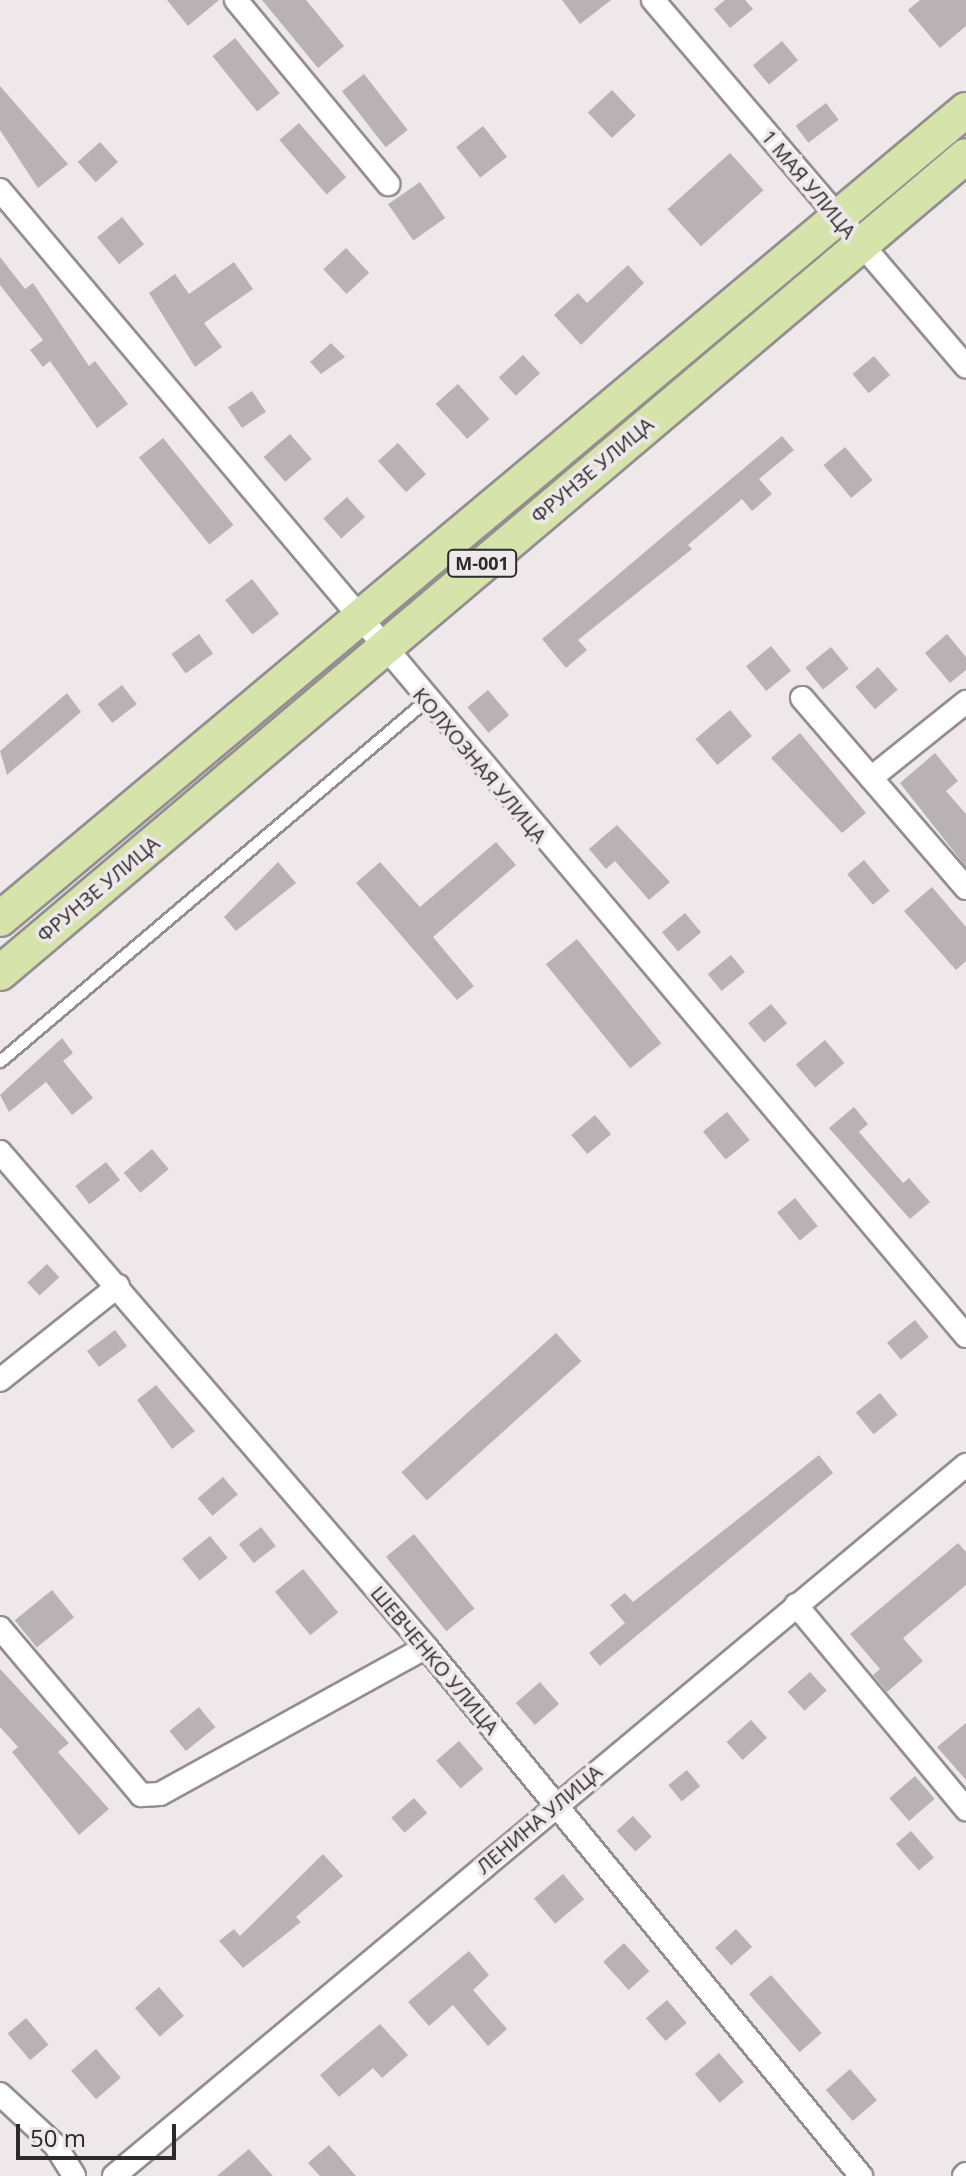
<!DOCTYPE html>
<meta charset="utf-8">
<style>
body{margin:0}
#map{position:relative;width:966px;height:2176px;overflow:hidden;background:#eee8eb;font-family:"Open Sans",sans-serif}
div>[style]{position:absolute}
.building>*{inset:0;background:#b8b2b5;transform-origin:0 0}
.roads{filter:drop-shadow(2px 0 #948e91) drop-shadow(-2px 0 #948e91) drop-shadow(0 2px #948e91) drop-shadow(0 -2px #948e91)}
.service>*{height:11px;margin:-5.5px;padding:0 5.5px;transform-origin:5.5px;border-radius:5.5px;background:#fff}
.minor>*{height:22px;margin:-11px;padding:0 11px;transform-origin:11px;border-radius:11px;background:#fff}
.primary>*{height:34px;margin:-17px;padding:0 17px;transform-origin:17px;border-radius:17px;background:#d6e3ab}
span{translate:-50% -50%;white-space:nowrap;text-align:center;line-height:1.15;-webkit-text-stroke:7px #eee8eb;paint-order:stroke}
.shield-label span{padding:2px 6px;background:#eee8eb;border:2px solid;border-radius:6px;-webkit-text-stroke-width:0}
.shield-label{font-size:18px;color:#2c2a2b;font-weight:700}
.street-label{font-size:20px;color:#2c2a2b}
.scale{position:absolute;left:16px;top:2124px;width:160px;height:36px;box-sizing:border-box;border:4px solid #2c2a2b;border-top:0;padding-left:10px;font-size:24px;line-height:28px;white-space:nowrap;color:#2c2a2b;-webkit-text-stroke:6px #eee8eb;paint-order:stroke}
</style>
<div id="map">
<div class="building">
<div style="clip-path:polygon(167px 0,219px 0,188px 26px)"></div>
<div style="clip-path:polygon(262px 0,306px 0,344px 46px,318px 68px)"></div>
<div style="clip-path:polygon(562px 0,611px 0,580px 24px)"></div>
<div style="clip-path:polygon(725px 0,745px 0,753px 9px,730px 28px,714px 9px)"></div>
<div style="clip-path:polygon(920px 0,966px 0,966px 26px,940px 48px,908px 10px)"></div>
<div style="left:235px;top:38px;width:71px;height:29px;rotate:51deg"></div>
<div style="left:782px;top:41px;width:25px;height:38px;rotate:50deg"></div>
<div style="left:364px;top:74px;width:71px;height:28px;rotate:52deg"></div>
<div style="clip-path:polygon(0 86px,68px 164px,38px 188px,0 130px)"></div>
<div style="left:612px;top:90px;width:35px;height:33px;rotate:47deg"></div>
<div style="left:826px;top:103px;width:21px;height:38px;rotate:53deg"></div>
<div style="left:299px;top:123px;width:72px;height:26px;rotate:49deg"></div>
<div style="left:483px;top:126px;width:39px;height:34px;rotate:52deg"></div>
<div style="left:100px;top:142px;width:27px;height:30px;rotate:48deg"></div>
<div style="left:730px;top:153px;width:50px;height:84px;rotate:48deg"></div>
<div style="left:420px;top:182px;width:44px;height:39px;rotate:55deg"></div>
<div style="left:122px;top:217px;width:35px;height:32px;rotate:51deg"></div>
<div style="left:346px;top:248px;width:34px;height:31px;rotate:47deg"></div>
<div style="clip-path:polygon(0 257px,25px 289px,33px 283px,89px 366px,95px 361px,128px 404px,97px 428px,50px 361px,43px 367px,30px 350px,43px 340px,0 285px)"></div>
<div style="clip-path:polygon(234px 262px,253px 289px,204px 323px,222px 347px,195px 367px,149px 293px,175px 274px,189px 294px)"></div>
<div style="clip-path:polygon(628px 265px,644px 283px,581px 345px,554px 315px,578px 293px,587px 303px)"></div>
<div style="clip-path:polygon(331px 343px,345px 357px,321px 374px,310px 362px)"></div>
<div style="left:523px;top:355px;width:25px;height:33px;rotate:47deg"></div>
<div style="left:874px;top:356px;width:25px;height:28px;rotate:50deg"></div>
<div style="left:458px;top:384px;width:47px;height:30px;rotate:48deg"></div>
<div style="left:252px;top:391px;width:25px;height:29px;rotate:56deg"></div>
<div style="left:290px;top:434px;width:33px;height:35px;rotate:49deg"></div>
<div style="clip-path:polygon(782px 436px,794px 450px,759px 479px,772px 494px,752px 511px,742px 499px,688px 545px,692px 549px,578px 640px,587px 650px,566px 668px,542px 639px)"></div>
<div style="left:163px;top:438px;width:112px;height:31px;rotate:51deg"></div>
<div style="left:398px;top:443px;width:42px;height:27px;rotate:48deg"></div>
<div style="left:845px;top:447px;width:43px;height:28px;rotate:50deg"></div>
<div style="left:347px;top:497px;width:27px;height:32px;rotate:48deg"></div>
<div style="left:252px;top:579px;width:44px;height:34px;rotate:52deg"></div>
<div style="left:199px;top:634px;width:24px;height:34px;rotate:54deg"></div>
<div style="clip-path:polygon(947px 634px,966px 657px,966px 670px,950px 683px,925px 653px)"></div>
<div style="left:771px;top:646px;width:32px;height:32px;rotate:51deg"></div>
<div style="left:831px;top:647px;width:28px;height:33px;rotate:51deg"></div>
<div style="left:878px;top:667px;width:30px;height:30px;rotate:49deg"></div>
<div style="left:122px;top:685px;width:24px;height:31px;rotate:52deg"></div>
<div style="left:488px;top:690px;width:33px;height:27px;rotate:50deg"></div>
<div style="clip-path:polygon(67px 693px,81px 712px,7px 775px,0 751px)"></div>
<div style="left:730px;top:710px;width:34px;height:45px;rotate:50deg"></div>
<div style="clip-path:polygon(800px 733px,866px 813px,842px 833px,771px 758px)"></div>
<div style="clip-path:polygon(935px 753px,958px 781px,946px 791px,966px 814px,966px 867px,900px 783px)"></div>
<div style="clip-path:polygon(617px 825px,670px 882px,649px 900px,615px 861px,606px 869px,589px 849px)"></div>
<div style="clip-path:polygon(496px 842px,516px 865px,433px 937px,474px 986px,457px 1000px,356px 883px,380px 862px,420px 907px)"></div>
<div style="left:864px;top:860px;width:40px;height:22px;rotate:50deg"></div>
<div style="clip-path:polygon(278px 862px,296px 883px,236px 931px,224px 917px)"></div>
<div style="clip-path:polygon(932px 887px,966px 927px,966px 961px,956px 970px,904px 911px)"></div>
<div style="left:685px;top:913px;width:25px;height:30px;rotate:50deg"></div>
<div style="left:577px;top:939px;width:134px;height:40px;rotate:51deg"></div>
<div style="left:731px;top:955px;width:22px;height:30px;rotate:51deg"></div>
<div style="left:771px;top:1004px;width:25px;height:30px;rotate:50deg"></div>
<div style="clip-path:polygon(62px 1038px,73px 1053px,63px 1061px,93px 1098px,72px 1115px,46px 1082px,9px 1112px,0 1095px)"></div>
<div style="left:825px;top:1040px;width:30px;height:38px;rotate:50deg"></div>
<div style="clip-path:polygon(854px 1107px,868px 1124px,859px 1132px,903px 1183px,909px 1178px,930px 1202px,910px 1219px,829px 1128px)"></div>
<div style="left:727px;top:1112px;width:36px;height:31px;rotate:51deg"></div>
<div style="left:595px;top:1115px;width:25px;height:31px;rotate:50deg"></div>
<div style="left:152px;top:1149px;width:26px;height:37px;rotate:50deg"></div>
<div style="left:106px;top:1162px;width:23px;height:39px;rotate:52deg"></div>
<div style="left:795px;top:1198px;width:36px;height:23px;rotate:51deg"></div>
<div style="left:47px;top:1264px;width:18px;height:27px;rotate:47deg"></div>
<div style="left:915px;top:1320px;width:22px;height:36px;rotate:51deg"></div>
<div style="left:115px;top:1330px;width:20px;height:35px;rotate:53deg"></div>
<div style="left:556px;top:1333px;width:38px;height:208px;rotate:48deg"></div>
<div style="clip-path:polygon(156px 1385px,195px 1431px,172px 1449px,137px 1400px)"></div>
<div style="left:880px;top:1393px;width:28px;height:31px;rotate:51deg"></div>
<div style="clip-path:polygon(819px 1455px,833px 1473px,600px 1666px,589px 1653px,625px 1623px,610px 1605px,625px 1593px,633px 1602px)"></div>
<div style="left:223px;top:1477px;width:23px;height:33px;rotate:50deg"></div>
<div style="left:261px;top:1527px;width:24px;height:28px;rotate:52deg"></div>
<div style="left:414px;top:1534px;width:96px;height:36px;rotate:51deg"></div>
<div style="left:210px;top:1536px;width:28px;height:36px;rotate:51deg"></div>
<div style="clip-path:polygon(958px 1543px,966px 1552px,966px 1585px,903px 1638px,923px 1661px,887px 1692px,873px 1675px,880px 1669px,850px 1634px)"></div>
<div style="left:303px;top:1569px;width:56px;height:36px;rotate:51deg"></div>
<div style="left:52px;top:1590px;width:35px;height:48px;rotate:51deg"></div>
<div style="clip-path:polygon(0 1669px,69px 1743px,58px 1752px,109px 1809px,79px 1835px,12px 1752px,18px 1747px,0 1727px)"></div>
<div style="left:810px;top:1672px;width:25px;height:30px;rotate:48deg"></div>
<div style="left:540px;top:1682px;width:29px;height:32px;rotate:49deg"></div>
<div style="left:199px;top:1707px;width:26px;height:38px;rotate:51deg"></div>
<div style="left:751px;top:1720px;width:24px;height:33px;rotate:48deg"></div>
<div style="clip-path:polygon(966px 1723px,966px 1780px,937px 1747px)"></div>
<div style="left:459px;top:1741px;width:37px;height:30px;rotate:49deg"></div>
<div style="left:687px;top:1770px;width:21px;height:24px;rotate:51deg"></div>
<div style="left:915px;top:1776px;width:30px;height:34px;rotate:49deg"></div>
<div style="left:414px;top:1798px;width:20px;height:30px;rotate:49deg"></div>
<div style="left:633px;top:1816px;width:28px;height:22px;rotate:48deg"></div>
<div style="left:911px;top:1831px;width:35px;height:20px;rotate:49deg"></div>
<div style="clip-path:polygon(323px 1854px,343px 1876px,296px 1917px,301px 1922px,243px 1968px,219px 1941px,234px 1929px,240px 1936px)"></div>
<div style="left:563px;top:1874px;width:33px;height:38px;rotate:50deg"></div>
<div style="left:736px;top:1929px;width:24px;height:28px;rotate:48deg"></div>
<div style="left:624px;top:1943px;width:38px;height:28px;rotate:48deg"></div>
<div style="clip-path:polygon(469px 1951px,489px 1975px,473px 1990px,507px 2029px,488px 2046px,453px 2005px,429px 2026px,408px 2002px)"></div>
<div style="left:771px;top:1975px;width:77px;height:29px;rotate:49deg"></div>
<div style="left:159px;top:1987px;width:38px;height:32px;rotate:49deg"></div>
<div style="left:667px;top:2000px;width:30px;height:28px;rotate:49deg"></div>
<div style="left:26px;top:2018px;width:35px;height:24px;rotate:50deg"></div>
<div style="clip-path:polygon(380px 2024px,408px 2055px,382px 2078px,373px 2068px,339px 2097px,320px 2075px)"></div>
<div style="left:96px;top:2049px;width:38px;height:33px;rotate:49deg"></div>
<div style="left:719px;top:2053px;width:38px;height:32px;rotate:49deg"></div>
<div style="left:850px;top:2069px;width:41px;height:32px;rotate:49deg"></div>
<div style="clip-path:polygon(329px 2145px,356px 2176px,320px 2176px,308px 2163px)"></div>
<div style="clip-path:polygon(249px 2149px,273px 2176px,217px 2176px)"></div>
</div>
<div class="roads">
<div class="service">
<div style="left:0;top:1061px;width:557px;rotate:-40.27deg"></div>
</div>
<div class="minor">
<div style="left:236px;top:0;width:239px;rotate:50.4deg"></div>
<div style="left:653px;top:0;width:482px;rotate:49.5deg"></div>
<div style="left:0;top:190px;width:1499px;rotate:49.87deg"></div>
<div style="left:802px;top:698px;width:251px;rotate:49.2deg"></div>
<div style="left:871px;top:778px;width:122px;rotate:-38.7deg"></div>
<div style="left:0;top:1152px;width:653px;rotate:49.28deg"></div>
<div style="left:426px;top:1647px;width:685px;rotate:50.57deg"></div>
<div style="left:0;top:1380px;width:151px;rotate:-38.5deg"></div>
<div style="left:796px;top:1605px;width:266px;rotate:50.2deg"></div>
<div style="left:0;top:1628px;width:219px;rotate:49.8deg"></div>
<div style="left:141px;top:1795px;width:19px;rotate:-3deg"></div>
<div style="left:160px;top:1794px;width:304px;rotate:-28.9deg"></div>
<div style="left:0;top:2094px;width:75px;rotate:42.8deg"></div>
<div style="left:55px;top:2145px;width:36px;rotate:58deg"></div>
<div style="left:114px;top:2176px;width:1110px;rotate:-39.85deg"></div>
<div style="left:964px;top:2176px;width:3px;rotate:-45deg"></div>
</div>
<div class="primary">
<div style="left:0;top:919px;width:1260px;rotate:-39.95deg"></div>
<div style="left:0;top:973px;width:1265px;rotate:-40.22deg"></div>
</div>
</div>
<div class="shield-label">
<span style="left:482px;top:563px">M-001</span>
</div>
<div class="street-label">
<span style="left:809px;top:184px;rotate:50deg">1 МАЯ УЛИЦА</span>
<span style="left:592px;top:470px;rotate:-40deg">ФРУНЗЕ УЛИЦА</span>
<span style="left:480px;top:765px;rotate:50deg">КОЛХОЗНАЯ УЛИЦА</span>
<span style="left:98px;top:889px;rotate:-40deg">ФРУНЗЕ УЛИЦА</span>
<span style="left:435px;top:1660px;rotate:50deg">ШЕВЧЕНКО УЛИЦА</span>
<span style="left:539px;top:1819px;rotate:-40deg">ЛЕНИНА УЛИЦА</span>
</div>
<div class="scale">50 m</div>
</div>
